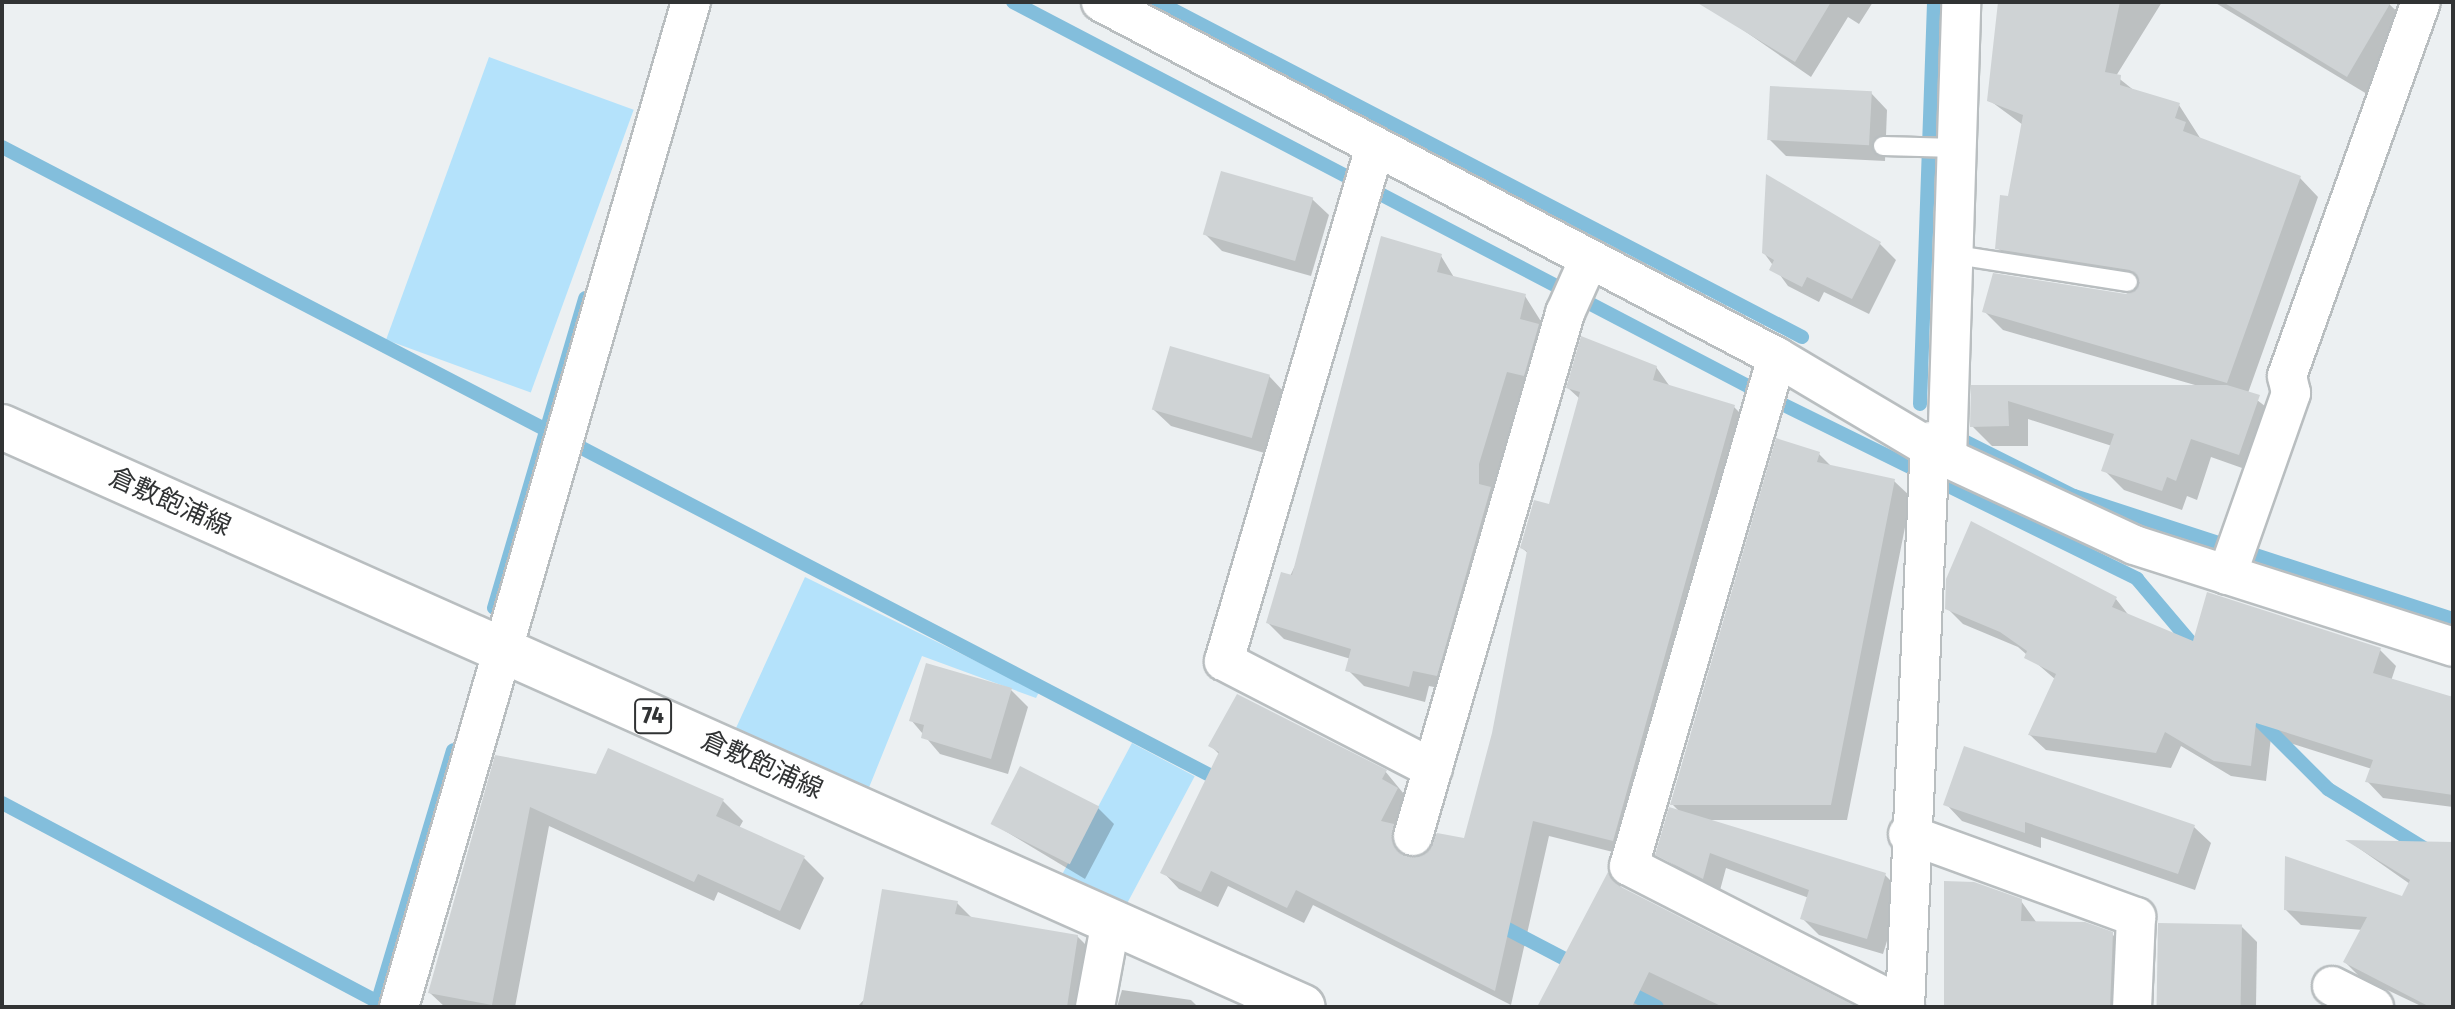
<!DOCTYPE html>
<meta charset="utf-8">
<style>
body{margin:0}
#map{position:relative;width:2455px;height:1009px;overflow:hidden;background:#ecf0f2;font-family:"Fira Sans Condensed","Noto Sans JP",sans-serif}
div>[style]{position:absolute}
.green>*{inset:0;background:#b4e2fb;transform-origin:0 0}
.shadow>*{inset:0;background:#0003}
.stream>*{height:14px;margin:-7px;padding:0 7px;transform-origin:7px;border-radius:7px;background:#83bedc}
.building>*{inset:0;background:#cfd3d5;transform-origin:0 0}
.roads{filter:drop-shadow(2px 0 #b9bec0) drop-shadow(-2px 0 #b9bec0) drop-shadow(0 2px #b9bec0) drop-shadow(0 -2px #b9bec0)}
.service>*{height:18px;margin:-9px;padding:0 9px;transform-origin:9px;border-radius:9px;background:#fff}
.minor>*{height:38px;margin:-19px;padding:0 19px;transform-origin:19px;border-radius:19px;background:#fff}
.primary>*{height:44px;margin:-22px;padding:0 22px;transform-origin:22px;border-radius:22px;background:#fff}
span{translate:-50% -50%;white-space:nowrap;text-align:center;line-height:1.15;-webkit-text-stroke:6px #fff;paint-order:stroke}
.shield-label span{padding:2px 6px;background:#fff;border:2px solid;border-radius:6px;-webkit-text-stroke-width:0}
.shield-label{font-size:24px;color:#313334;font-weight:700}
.street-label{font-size:26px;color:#313334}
.frame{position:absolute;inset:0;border:4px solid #313334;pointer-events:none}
</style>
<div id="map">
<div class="green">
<div style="left:489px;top:57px;width:154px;height:301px;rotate:20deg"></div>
<div style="clip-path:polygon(805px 577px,1039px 692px,1036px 698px,922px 656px,868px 790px,736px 728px)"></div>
<div style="left:1132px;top:743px;width:71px;height:148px;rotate:28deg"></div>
</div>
<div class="shadow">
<div style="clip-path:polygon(1746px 2px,1873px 2px,1859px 24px,1848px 17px,1811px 77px,1733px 23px)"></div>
<div style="clip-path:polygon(2007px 2px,2162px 2px,2116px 76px,2136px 92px,2179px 105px,2202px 141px,2300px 178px,2318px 197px,2248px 393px,2279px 417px,2259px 474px,2211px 457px,2197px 500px,2187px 496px,2182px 510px,2124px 490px,2104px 470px,2112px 446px,2028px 419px,2028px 446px,1992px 446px,1972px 426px,1973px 387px,2195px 385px,2003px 330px,1984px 311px,2127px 296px,2140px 286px,2016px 267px,1998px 248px,2023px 125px,1989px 100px)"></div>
<div style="clip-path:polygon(2214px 2px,2387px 2px,2408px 22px,2367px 94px)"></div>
<div style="clip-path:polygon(1871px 93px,1887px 110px,1885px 161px,1786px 156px,1769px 139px)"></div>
<div style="clip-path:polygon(1312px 199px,1329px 215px,1311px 276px,1222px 251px,1205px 234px)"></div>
<div style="clip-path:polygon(1880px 244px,1896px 260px,1869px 314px,1824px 292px,1819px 302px,1788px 286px,1764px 253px)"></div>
<div style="clip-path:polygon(1441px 256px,1455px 279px,1525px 296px,1554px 342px,1540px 391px,1523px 387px,1495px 481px,1453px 691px,1429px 686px,1425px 702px,1364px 686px,1348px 670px,1351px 659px,1284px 639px,1268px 623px)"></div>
<div style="clip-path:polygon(1656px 367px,1671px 388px,1734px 407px,1750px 423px,1629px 856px,1549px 836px,1511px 1005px,1313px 905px,1304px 923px,1228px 886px,1218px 907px,1179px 889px,1163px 872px,1220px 755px,1211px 746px,1385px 771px,1413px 805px,1411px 857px,1465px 841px,1494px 733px,1529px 554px,1522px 548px,1550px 507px,1580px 399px,1568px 388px)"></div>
<div style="clip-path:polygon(1269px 376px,1285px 393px,1268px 454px,1171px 426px,1154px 410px)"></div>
<div style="clip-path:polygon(1819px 454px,1833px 468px,1894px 481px,1911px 497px,1847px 820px,1708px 820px,1885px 875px,1902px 892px,1883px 954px,1819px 935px,1803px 919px,1809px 898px,1726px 868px,1719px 894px,1657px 854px,1681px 813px,1672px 804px)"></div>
<div style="clip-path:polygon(2116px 599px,2130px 617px,2195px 644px,2380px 650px,2396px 666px,2391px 681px,2450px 699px,2453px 688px,2453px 807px,2383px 798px,2368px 782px,2372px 769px,2271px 737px,2266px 781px,2231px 776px,2181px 746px,2171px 768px,2046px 750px,2030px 735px,2056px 680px,2018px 647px,1963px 624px,1947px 608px)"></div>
<div style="clip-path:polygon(1011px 690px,1028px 707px,1008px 774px,940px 754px,911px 720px)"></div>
<div style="clip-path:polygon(496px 758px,723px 801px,743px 821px,739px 828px,804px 858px,824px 878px,800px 930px,718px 892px,714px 901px,549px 826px,515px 1007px,445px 1007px,430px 993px)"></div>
<div style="clip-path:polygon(1946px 804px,2194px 827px,2211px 843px,2195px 890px,2041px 837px,2041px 848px,1962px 821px)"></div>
<div style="clip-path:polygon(1098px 808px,1114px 824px,1085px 879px,992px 823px)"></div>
<div style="clip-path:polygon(2350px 842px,2453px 844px,2453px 1007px,2423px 1007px,2360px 977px,2345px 962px,2363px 930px,2301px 925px,2286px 910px,2403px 899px,2410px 884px)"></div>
<div style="clip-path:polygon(1609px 875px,1624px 890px,1852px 1007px,1540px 1007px)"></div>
<div style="clip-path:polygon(2021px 901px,2037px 923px,2112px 934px,2129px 951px,2126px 1007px,1946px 1007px)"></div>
<div style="clip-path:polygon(957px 903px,973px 919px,1077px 936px,1093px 952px,1091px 1007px,857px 1007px)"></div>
<div style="clip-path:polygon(2241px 926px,2257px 942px,2256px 1007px,2156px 1007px)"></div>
<div style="clip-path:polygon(1122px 990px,1191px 1000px,1198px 1007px,1117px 1007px)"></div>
</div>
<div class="stream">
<div style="left:1013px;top:2px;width:868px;rotate:27.6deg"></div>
<div style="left:1782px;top:404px;width:396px;rotate:26.2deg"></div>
<div style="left:2137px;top:579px;width:94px;rotate:49.7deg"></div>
<div style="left:1158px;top:2px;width:726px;rotate:27.48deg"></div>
<div style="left:2px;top:147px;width:620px;rotate:27.47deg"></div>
<div style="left:1920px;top:404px;width:402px;rotate:-88deg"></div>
<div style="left:1966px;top:442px;width:121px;rotate:26.6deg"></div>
<div style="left:2074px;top:496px;width:398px;rotate:18deg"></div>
<div style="left:578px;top:446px;width:727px;rotate:27.52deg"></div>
<div style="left:494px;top:608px;width:323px;rotate:-73.6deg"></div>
<div style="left:2251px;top:712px;width:109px;rotate:45deg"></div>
<div style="left:2328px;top:789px;width:147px;rotate:31.6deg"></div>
<div style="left:2px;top:803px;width:437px;rotate:27.9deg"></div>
<div style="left:1494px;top:922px;width:95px;rotate:27.6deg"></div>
<div style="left:1622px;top:989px;width:39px;rotate:27deg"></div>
<div style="left:376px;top:1007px;width:268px;rotate:-73.3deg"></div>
</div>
<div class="building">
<div style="clip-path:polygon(1696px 2px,1831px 2px,1795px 62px)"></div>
<div style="clip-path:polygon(1998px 2px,2120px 2px,2105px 72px,2121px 75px,2120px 85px,2180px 103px,2175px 118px,2186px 122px,2183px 131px,2301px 176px,2227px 383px,1982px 312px,1993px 273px,2126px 294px,2140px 283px,2130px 270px,1995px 249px,2000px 195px,2008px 196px,2023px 115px,1987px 101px)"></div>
<div style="clip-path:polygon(2223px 2px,2391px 2px,2347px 77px)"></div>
<div style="left:1770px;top:86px;width:102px;height:54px;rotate:3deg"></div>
<div style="left:1221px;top:171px;width:96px;height:66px;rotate:16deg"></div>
<div style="clip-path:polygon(1766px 174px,1881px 242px,1852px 299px,1807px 277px,1802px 287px,1769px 270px,1774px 260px,1762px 253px)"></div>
<div style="clip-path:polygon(1381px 236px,1442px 254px,1437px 272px,1526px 294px,1520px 319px,1539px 324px,1524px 376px,1507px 372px,1479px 464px,1479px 484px,1491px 487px,1437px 676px,1413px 671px,1409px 687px,1345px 671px,1351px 649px,1266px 623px,1281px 572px,1292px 575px)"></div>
<div style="clip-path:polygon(1581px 336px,1657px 366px,1653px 380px,1735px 405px,1613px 841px,1533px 821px,1495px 991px,1296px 890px,1287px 908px,1211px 871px,1201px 892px,1160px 873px,1219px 752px,1208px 746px,1237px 694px,1387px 770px,1382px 779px,1398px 788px,1381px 821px,1394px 824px,1398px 852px,1419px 857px,1437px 833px,1464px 838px,1492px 733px,1527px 551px,1520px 548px,1534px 500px,1549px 504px,1580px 392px,1566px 388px)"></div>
<div style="left:1170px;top:346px;width:104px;height:66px;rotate:16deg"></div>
<div style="clip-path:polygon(1971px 385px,2227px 385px,2260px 395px,2239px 455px,2191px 439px,2176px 481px,2167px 477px,2162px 491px,2101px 471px,2114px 434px,2008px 401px,2009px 426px,1970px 427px)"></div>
<div style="clip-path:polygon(1776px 438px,1820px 452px,1817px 462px,1895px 479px,1831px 805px,1670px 805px)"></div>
<div style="clip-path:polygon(1971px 521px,2117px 597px,2112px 607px,2193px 641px,2207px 592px,2381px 648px,2373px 673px,2453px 697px,2453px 795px,2365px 782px,2373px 760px,2256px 723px,2251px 766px,2214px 761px,2165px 732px,2156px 753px,2028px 735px,2056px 674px,2024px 658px,2027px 651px,2000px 632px,1945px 609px,1946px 579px)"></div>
<div style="clip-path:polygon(926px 663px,1012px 688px,991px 759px,921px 738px,924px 725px,909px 721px)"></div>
<div style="clip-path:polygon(1964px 746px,2195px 825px,2178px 874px,2025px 822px,2025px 833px,1943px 805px)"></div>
<div style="clip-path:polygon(608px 748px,724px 799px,716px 816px,805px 856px,780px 911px,698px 874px,694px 882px,530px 807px,492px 1005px,428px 993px,495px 755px,596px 774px)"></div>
<div style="left:1020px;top:766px;width:89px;height:65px;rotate:27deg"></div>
<div style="clip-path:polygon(1669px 807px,1886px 873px,1867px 939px,1800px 919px,1809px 890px,1710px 853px,1703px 879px,1655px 855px)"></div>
<div style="clip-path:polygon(2345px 840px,2453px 842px,2453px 1007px,2430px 1007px,2343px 962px,2367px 917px,2284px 910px,2285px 856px,2402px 896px,2410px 880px)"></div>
<div style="clip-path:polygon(1608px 872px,1619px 886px,1857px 1007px,1723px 1007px,1649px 972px,1632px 1007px,1537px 1007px)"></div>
<div style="clip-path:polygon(1944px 881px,1974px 882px,2022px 899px,2021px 921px,2085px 922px,2113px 932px,2110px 1007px,1944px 1007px)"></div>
<div style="clip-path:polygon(882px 889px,958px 901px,955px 914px,1078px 935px,1067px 1007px,862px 1007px)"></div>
<div style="left:2158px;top:923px;width:84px;height:84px;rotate:1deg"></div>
</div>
<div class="roads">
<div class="service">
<div style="left:1883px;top:146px;width:73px;rotate:1.6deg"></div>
<div style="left:1950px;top:254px;width:180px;rotate:8.9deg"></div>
</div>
<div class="minor">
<div style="left:1101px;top:2px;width:764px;rotate:27.71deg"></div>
<div style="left:1777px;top:357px;width:198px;rotate:30.7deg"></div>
<div style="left:1947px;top:458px;width:206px;rotate:24.9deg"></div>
<div style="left:2134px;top:545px;width:335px;rotate:17.7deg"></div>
<div style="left:1375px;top:147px;width:536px;rotate:106.37deg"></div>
<div style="left:1224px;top:661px;width:235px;rotate:27.3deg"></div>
<div style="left:1777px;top:357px;width:530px;rotate:106.21deg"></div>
<div style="left:1629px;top:866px;width:310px;rotate:27.1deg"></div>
<div style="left:1947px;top:458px;width:456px;rotate:-88.2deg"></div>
<div style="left:2227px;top:575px;width:193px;rotate:-70.6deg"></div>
<div style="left:2291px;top:393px;width:17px;rotate:-103deg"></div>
<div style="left:2287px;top:376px;width:397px;rotate:-70.3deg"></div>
<div style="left:1908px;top:834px;width:243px;rotate:20deg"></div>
<div style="left:2136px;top:917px;width:90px;rotate:92.5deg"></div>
<div style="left:1413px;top:836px;width:545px;rotate:-73.79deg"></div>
<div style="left:1565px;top:313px;width:59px;rotate:-66deg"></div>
<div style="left:2332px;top:986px;width:47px;rotate:26.6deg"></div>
<div style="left:399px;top:1007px;width:1047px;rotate:-73.8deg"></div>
<div style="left:1095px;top:1007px;width:87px;rotate:-79.5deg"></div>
<div style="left:1905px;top:1007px;width:566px;rotate:-87.47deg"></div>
</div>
<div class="primary">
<div style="left:2px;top:427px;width:1424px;rotate:24.03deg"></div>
</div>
</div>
<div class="shield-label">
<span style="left:653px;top:716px">74</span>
</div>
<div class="street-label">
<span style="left:170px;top:502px;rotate:24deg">倉敷飽浦線</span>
<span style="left:762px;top:765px;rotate:24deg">倉敷飽浦線</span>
</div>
<div class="frame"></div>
</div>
